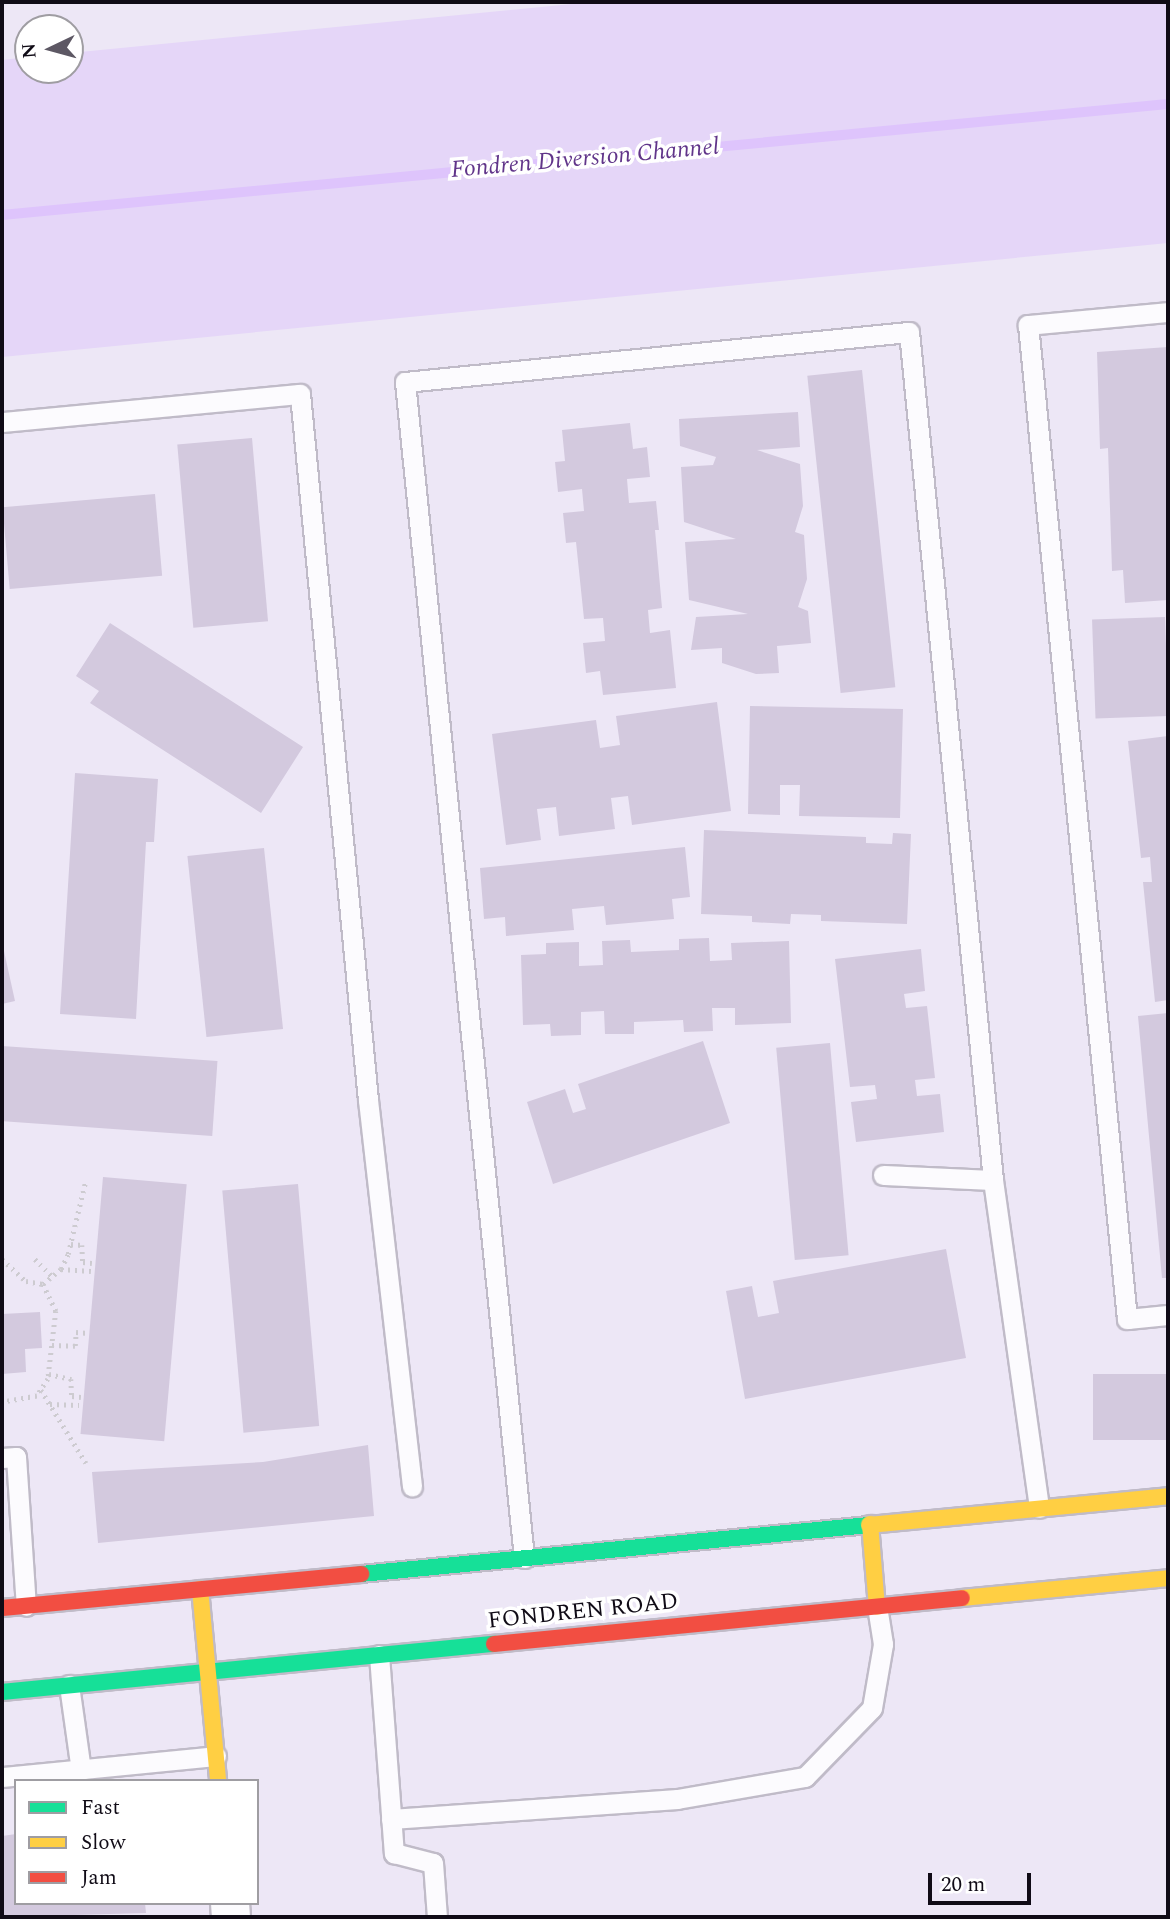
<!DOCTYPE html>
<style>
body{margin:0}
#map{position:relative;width:1170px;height:1919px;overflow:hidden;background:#ede7f6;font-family:Spectral,serif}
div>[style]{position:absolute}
.green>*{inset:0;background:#e5d6f8}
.stream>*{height:10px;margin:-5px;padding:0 5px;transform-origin:5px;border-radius:5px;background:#dec4fc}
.building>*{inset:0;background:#d3c9de;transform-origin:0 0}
.path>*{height:4.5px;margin-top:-2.25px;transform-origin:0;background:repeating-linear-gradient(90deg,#cdcbd0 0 2px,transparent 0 7px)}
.roads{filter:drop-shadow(2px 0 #c0bbc8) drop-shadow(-2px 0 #c0bbc8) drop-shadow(0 2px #c0bbc8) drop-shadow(0 -2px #c0bbc8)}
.lane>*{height:19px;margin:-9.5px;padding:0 9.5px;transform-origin:9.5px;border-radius:9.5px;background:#fcfbfe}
.street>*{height:38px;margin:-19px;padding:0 19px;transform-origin:19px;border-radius:19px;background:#fcfbfe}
.fast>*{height:16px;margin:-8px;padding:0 8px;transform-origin:8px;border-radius:8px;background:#16e098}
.slow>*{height:16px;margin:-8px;padding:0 8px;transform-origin:8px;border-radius:8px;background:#ffcf43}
.jam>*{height:16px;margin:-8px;padding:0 8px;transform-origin:8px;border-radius:8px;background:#f24e42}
span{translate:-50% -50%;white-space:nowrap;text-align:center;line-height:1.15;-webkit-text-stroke:7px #fff;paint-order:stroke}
.street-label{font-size:23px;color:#100b16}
.water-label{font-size:24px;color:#61358a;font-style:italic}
.frame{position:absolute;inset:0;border:4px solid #100b16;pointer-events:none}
.legend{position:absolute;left:14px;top:1779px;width:245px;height:126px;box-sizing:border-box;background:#fff;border:2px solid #9f9da2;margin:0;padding:9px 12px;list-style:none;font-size:21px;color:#100b16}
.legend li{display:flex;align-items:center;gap:14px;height:35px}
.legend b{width:35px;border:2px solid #9f9da2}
.north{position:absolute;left:14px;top:14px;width:70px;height:70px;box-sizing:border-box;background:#fff;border:2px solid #9f9da2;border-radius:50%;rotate:265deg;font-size:19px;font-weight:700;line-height:28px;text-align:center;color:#100b16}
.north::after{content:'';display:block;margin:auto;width:24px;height:32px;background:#5d5864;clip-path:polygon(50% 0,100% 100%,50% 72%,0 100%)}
.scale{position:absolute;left:928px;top:1873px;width:103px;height:32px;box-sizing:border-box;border:4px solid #100b16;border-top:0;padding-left:9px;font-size:21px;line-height:24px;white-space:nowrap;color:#100b16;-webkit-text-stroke:5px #fff;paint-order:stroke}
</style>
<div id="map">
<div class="green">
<div style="clip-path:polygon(592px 2px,1168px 2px,1168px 243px,2px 357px,2px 60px,28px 57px,28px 70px,70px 70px,70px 53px)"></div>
</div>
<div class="stream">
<div style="left:2px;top:215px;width:1171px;rotate:-5.44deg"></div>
</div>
<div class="building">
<div style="clip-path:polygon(1168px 347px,1168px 600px,1125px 603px,1123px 570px,1112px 571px,1108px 448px,1100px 449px,1097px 352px)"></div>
<div style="left:862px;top:370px;width:319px;height:55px;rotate:84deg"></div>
<div style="clip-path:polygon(798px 412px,800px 447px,757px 450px,800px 464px,803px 506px,795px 532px,804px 535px,807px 579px,798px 607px,808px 611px,811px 643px,777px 646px,779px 673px,756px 674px,722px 663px,722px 648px,691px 650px,696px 617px,748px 614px,689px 600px,685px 542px,736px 539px,684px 522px,681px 467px,713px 465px,716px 457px,680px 446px,679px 419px)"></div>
<div style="clip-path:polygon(630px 423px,633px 449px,647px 447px,650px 477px,627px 479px,629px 503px,656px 501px,659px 530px,655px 530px,662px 608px,648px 610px,650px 633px,670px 630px,676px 688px,603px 695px,600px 671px,586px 673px,583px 643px,605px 641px,603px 618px,584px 619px,576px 542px,566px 543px,563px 513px,584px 511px,582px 489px,558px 492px,555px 462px,565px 461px,562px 430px)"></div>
<div style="left:252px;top:438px;width:184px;height:75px;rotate:85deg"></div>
<div style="left:155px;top:494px;width:82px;height:153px;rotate:85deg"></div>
<div style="left:1165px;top:617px;width:99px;height:73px;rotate:88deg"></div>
<div style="clip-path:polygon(110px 623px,303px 747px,261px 813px,90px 703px,99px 691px,76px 676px)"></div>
<div style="clip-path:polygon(717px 702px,731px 811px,632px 825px,628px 796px,611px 798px,615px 829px,559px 836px,556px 807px,537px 809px,541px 840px,506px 845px,492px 734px,596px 720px,600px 748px,620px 745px,616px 716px)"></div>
<div style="clip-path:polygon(750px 706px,903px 709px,900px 818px,799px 816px,800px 785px,780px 785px,780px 815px,748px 814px)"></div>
<div style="clip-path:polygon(1168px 736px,1168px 1000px,1155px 1002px,1143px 882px,1152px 882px,1150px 857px,1141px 858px,1128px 741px)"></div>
<div style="clip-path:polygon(75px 773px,158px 779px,154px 842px,146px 842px,136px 1019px,60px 1014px)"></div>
<div style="clip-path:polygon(704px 830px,866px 837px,866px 843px,892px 844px,893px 833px,911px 834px,907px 924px,821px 921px,821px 915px,791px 914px,790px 924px,752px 922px,752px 916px,701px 914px)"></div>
<div style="clip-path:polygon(685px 847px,690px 897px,672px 899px,674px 919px,606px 925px,604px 906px,572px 909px,574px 930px,506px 936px,505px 917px,484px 919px,480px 868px)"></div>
<div style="left:264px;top:848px;width:182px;height:77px;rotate:84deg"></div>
<div style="clip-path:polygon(709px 938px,710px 961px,732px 960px,731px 943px,789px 941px,791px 1023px,735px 1025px,735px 1008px,712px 1008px,713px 1031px,684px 1032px,683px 1020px,634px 1022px,634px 1034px,605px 1034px,604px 1011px,581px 1012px,581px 1035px,551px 1036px,550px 1024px,523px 1025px,521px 955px,546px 954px,546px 943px,579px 942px,579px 966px,603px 965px,602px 941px,630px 940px,631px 952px,679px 950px,679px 939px)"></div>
<div style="clip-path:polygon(2px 942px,15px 1001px,2px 1004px)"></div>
<div style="clip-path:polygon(921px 949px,925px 991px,904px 994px,906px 1008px,927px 1006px,935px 1078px,915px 1080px,917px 1096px,940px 1094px,944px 1132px,856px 1142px,851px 1102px,877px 1099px,875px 1085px,850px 1087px,835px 959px)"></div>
<div style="clip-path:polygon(1168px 1013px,1168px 1278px,1162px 1278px,1138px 1016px)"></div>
<div style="clip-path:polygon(703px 1041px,730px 1123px,553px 1184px,527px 1102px,565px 1089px,573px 1113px,586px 1109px,578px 1084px)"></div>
<div style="left:830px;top:1043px;width:213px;height:54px;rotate:85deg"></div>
<div style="left:2px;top:1046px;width:216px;height:75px;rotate:4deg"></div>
<div style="left:103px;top:1177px;width:84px;height:258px;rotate:5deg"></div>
<div style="left:298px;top:1184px;width:243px;height:76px;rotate:85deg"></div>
<div style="clip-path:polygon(946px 1249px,966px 1358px,745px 1399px,726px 1291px,752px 1286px,758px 1317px,779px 1313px,773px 1281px)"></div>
<div style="clip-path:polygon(40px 1312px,42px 1348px,25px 1349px,26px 1372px,2px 1374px,2px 1314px)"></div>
<div style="left:1168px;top:1374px;width:66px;height:75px;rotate:90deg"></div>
<div style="clip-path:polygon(368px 1445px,374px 1516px,98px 1543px,92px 1472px,263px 1462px)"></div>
<div style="clip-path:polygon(16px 1834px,16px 1903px,145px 1903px,146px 1913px,2px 1917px,2px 1836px)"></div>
</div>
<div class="path">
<div style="left:71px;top:1244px;width:11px;rotate:5deg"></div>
<div style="left:82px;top:1245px;width:17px;rotate:87deg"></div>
<div style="left:83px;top:1262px;width:9px;rotate:6deg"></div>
<div style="left:2px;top:1259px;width:33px;rotate:43deg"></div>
<div style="left:26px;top:1281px;width:17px;rotate:10deg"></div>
<div style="left:43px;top:1284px;width:30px;rotate:64deg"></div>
<div style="left:56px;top:1311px;width:68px;rotate:96.7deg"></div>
<div style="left:48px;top:1379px;width:20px;rotate:123deg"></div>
<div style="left:37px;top:1396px;width:36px;rotate:170deg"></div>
<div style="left:35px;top:1259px;width:24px;rotate:45deg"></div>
<div style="left:61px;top:1269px;width:30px;rotate:4deg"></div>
<div style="left:43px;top:1284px;width:23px;rotate:-40deg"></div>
<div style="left:61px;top:1269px;width:17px;rotate:-65deg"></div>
<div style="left:68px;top:1254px;width:73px;rotate:-76.5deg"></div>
<div style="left:52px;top:1345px;width:23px;rotate:2deg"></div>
<div style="left:75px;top:1346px;width:14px;rotate:-86deg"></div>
<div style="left:76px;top:1332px;width:12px;rotate:5deg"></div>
<div style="left:49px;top:1374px;width:23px;rotate:13deg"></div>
<div style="left:71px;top:1379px;width:17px;rotate:87deg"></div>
<div style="left:72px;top:1396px;width:9px;rotate:6deg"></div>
<div style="left:41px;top:1390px;width:86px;rotate:58.3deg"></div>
<div style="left:50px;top:1404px;width:29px;rotate:2deg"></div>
</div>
<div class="roads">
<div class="lane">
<div style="left:1168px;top:312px;width:141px;rotate:174.7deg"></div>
<div style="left:1028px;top:325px;width:999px;rotate:84.31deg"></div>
<div style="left:1127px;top:1319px;width:41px;rotate:-5.6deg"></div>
<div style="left:2px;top:422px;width:299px;rotate:-5.4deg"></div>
<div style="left:300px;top:394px;width:709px;rotate:84.5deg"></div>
<div style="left:368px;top:1100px;width:389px;rotate:83.5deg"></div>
<div style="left:883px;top:1175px;width:110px;rotate:2.6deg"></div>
<div style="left:2px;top:1458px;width:14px;rotate:-4deg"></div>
<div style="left:16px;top:1457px;width:149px;rotate:86.2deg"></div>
<div style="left:524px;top:1558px;width:1182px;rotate:-95.78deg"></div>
<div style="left:405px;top:382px;width:506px;rotate:-5.67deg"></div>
<div style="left:909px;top:332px;width:852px;rotate:84.34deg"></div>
<div style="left:993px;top:1180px;width:331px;rotate:82deg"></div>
<div style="left:379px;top:1655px;width:199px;rotate:85.7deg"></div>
<div style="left:394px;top:1853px;width:40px;rotate:14.4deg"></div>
<div style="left:433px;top:1863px;width:54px;rotate:85.8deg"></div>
<div style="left:69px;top:1685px;width:86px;rotate:82deg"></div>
<div style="left:2px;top:1777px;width:215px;rotate:-5.6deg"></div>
<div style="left:391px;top:1819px;width:287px;rotate:-4deg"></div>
<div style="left:677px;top:1799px;width:130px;rotate:-9.8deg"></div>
<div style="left:805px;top:1777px;width:96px;rotate:-45.8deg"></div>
<div style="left:872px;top:1708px;width:65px;rotate:-80.2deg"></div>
<div style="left:883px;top:1644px;width:37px;rotate:-99deg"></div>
</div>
<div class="street">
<div style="left:230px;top:1903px;width:14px;rotate:86deg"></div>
</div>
<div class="fast">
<div style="left:361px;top:1574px;width:510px;rotate:-5.51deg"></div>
<div style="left:2px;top:1692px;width:494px;rotate:-5.6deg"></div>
</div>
<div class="slow">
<div style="left:870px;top:1524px;width:83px;rotate:85.2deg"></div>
<div style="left:869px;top:1525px;width:300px;rotate:-5.5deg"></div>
<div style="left:200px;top:1589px;width:193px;rotate:84.6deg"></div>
<div style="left:962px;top:1598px;width:207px;rotate:-5.5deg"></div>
</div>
<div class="jam">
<div style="left:2px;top:1608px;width:361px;rotate:-5.4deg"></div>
<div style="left:494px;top:1644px;width:470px;rotate:-5.6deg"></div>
</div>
</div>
<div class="street-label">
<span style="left:583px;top:1612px;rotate:-6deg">FONDREN ROAD</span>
</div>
<div class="water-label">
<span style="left:585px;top:159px;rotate:-5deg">Fondren Diversion Channel</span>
</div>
<div class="frame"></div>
<ul class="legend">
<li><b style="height:9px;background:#16e098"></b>Fast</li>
<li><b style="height:9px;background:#ffcf43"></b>Slow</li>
<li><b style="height:9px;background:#f24e42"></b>Jam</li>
</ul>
<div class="north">N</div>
<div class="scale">20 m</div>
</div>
